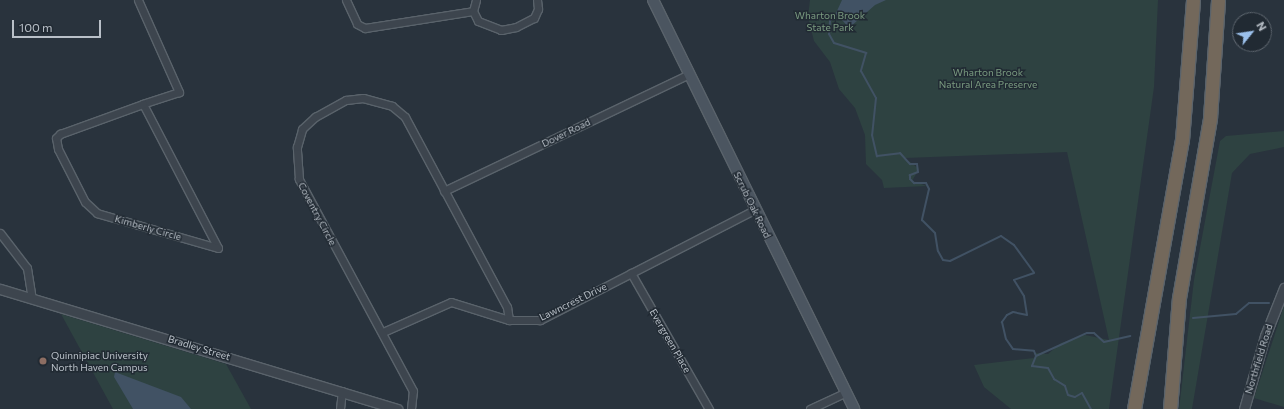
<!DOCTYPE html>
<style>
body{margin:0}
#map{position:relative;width:1284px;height:409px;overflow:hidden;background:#29333d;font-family:Commissioner,sans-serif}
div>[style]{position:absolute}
.green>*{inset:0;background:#2e4241}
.water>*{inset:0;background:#415264}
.stream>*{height:2px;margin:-1px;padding:0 1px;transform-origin:1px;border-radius:1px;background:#415264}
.roads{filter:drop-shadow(1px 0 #5a636b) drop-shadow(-1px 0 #5a636b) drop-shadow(0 1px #5a636b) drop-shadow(0 -1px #5a636b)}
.minor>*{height:7px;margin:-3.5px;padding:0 3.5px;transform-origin:3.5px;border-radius:3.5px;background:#3d454e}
.tertiary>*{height:9px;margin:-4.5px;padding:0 4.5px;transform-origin:4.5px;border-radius:4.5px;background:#3d454e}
.secondary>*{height:10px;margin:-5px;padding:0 5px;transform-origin:5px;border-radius:5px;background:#4b5560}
.motorway>*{height:13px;margin:-6.5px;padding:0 6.5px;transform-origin:6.5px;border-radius:6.5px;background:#73685b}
.dots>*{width:11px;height:11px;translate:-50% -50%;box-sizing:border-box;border:2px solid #212a33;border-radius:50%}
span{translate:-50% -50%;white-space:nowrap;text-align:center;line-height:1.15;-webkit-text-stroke:3px #212a33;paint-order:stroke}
.park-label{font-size:10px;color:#7a9b80}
.street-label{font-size:10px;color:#b9c0c8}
.poi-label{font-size:10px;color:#b9c0c8}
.left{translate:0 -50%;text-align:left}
.north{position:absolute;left:1232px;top:12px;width:40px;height:40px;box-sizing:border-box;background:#212a33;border:1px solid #5e666f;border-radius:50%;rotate:60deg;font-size:11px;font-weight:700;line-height:16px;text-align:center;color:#b9c0c8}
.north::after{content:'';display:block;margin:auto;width:14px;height:18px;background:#9bc0eb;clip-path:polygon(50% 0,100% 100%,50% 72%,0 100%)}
.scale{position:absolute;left:12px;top:20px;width:89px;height:18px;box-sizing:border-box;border:2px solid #b9c0c8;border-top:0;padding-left:5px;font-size:12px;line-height:14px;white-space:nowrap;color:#b9c0c8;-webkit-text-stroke:3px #212a33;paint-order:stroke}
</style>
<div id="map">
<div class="green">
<div style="clip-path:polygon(810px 0,1158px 0,1154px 87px,1109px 409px,1011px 409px,984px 387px,974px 365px,1034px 358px,1036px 353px,1048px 354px,1061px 343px,1085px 335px,1109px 340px,1067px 152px,905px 158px,919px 169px,912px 181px,927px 186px,884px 188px,882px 180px,866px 164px,865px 135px,855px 108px,839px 89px,830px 62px,814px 41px,808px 17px)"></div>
<div style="clip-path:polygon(1284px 131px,1284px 147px,1250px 154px,1232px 173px,1192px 409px,1179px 409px,1194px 280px,1220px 141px,1226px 136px)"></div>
<div style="clip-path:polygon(1284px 306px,1284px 407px,1254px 398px)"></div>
<div style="clip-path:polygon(61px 314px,226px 364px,251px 409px,113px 409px)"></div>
</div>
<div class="water">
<div style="clip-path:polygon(842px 0,886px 0,875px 5px,849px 28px,836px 13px)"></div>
<div style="clip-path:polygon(115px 372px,181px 397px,191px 409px,133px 409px,114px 377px)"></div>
</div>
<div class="stream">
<div style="left:838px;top:12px;width:12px;rotate:132deg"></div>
<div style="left:830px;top:21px;width:13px;rotate:94deg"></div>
<div style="left:829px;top:34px;width:10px;rotate:61deg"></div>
<div style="left:834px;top:43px;width:34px;rotate:17deg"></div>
<div style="left:866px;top:53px;width:19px;rotate:106deg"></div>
<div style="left:861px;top:71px;width:31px;rotate:61deg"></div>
<div style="left:876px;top:98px;width:37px;rotate:96deg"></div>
<div style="left:872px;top:135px;width:22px;rotate:77deg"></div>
<div style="left:877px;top:156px;width:23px;rotate:-7deg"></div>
<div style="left:900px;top:153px;width:15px;rotate:48deg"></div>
<div style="left:910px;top:164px;width:7px"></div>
<div style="left:917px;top:164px;width:8px;rotate:83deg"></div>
<div style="left:918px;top:172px;width:9px;rotate:159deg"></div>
<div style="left:910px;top:175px;width:4px;rotate:90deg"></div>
<div style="left:910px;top:179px;width:6px;rotate:45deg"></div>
<div style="left:914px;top:183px;width:12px"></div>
<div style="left:926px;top:183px;width:7px;rotate:63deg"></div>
<div style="left:929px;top:189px;width:32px;rotate:103deg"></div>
<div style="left:922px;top:220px;width:18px;rotate:45deg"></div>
<div style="left:935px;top:233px;width:18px;rotate:81deg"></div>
<div style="left:938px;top:251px;width:10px;rotate:61deg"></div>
<div style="left:943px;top:260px;width:7px;rotate:8deg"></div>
<div style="left:950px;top:261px;width:57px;rotate:-26.1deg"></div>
<div style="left:1001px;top:236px;width:16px;rotate:35deg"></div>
<div style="left:1014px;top:245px;width:34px;rotate:54deg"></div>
<div style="left:1034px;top:273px;width:21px;rotate:161deg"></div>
<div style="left:1014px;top:280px;width:19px;rotate:58deg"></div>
<div style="left:1024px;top:296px;width:19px;rotate:81deg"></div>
<div style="left:1027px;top:315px;width:14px;rotate:-168deg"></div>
<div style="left:1013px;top:312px;width:7px;rotate:153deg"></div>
<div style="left:1007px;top:315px;width:9px;rotate:126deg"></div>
<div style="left:1002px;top:322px;width:17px;rotate:77deg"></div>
<div style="left:1006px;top:339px;width:12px;rotate:55deg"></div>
<div style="left:1013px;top:349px;width:21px;rotate:5deg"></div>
<div style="left:1034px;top:351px;width:5px;rotate:68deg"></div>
<div style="left:1036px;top:356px;width:11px;rotate:112deg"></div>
<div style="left:1032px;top:366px;width:16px;rotate:7deg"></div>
<div style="left:1048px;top:368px;width:13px;rotate:61deg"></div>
<div style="left:1054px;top:379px;width:13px;rotate:32deg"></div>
<div style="left:1065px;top:386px;width:9px;rotate:72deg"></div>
<div style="left:1068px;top:395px;width:7px;rotate:16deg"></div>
<div style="left:1075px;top:397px;width:8px;rotate:-30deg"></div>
<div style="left:1082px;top:393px;width:18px;rotate:61deg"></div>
<div style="left:1193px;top:318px;width:43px;rotate:-5.3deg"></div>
<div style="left:1236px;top:314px;width:17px;rotate:-40deg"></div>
<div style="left:1249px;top:303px;width:20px"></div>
<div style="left:1036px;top:356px;width:56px;rotate:-24.3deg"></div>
<div style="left:1087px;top:333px;width:7px"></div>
<div style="left:1094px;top:333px;width:13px;rotate:42deg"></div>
<div style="left:1104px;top:342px;width:27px;rotate:-13deg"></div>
</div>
<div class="roads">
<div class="minor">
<div style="left:138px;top:0;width:101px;rotate:66deg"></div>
<div style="left:179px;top:92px;width:38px;rotate:162deg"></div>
<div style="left:346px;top:0;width:26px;rotate:65deg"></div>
<div style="left:357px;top:24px;width:9px;rotate:27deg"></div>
<div style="left:365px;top:28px;width:109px;rotate:-8.9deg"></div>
<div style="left:476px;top:0;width:11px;rotate:105deg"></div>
<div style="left:473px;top:11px;width:11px;rotate:63deg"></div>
<div style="left:478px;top:21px;width:25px;rotate:21deg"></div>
<div style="left:501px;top:30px;width:15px;rotate:-11deg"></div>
<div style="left:516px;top:27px;width:20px;rotate:-27deg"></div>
<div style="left:534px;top:18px;width:10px;rotate:-66deg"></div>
<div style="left:538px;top:9px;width:9px;rotate:-96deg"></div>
<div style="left:143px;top:104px;width:162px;rotate:62.5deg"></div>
<div style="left:218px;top:248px;width:126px;rotate:-163.9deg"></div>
<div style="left:97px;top:213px;width:16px;rotate:-137deg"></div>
<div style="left:85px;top:202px;width:59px;rotate:-117deg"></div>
<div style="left:58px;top:149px;width:11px;rotate:-100deg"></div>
<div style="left:56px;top:138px;width:6px;rotate:-45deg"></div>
<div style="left:60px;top:134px;width:88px;rotate:-19.9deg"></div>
<div style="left:444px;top:191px;width:272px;rotate:-25.5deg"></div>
<div style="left:0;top:233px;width:44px;rotate:52.4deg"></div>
<div style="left:27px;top:268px;width:30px;rotate:81deg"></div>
<div style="left:631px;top:273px;width:157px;rotate:60.2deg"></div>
<div style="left:383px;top:332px;width:74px;rotate:-23.8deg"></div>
<div style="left:451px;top:302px;width:61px;rotate:17.2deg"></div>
<div style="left:509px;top:320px;width:31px"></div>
<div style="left:540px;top:320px;width:241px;rotate:-27.2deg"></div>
<div style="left:340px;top:409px;width:18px;rotate:-84deg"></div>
<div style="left:411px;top:409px;width:18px;rotate:-84deg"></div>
<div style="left:413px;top:391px;width:241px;rotate:-118.3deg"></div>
<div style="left:299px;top:179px;width:32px;rotate:-94deg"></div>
<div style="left:297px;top:147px;width:19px;rotate:-74deg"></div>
<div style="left:302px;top:129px;width:18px;rotate:-43deg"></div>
<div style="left:315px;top:117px;width:35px;rotate:-29deg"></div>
<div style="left:346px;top:100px;width:17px;rotate:-7deg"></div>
<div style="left:363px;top:98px;width:30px;rotate:15deg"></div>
<div style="left:392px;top:106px;width:17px;rotate:40deg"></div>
<div style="left:405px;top:117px;width:216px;rotate:61.8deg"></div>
<div style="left:507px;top:307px;width:13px;rotate:81deg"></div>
<div style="left:810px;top:409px;width:40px;rotate:-25deg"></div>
</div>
<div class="tertiary">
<div style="left:0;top:289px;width:415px;rotate:16.8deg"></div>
<div style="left:1244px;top:409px;width:76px;rotate:-74deg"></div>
<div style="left:1265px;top:336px;width:52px;rotate:-68.4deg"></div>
</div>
<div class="secondary">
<div style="left:653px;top:0;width:456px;rotate:63.8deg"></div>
</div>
<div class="motorway">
<div style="left:1134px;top:409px;width:273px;rotate:-79.9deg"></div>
<div style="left:1182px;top:140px;width:140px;rotate:-85.5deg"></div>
<div style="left:1170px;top:409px;width:111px;rotate:-85.4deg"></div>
<div style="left:1179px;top:298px;width:183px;rotate:-80.2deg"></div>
<div style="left:1210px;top:118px;width:118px;rotate:-86.1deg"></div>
</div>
</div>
<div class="dots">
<div style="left:43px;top:361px;background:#8d6e63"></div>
</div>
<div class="park-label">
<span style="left:830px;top:21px">Wharton Brook<br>State Park</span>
<span style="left:988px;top:78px">Wharton Brook<br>Natural Area Preserve</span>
</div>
<div class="street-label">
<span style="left:566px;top:133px;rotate:-26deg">Dover Road</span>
<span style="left:752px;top:205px;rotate:64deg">Scrub Oak Road</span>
<span style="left:317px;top:214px;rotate:62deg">Coventry Circle</span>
<span style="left:148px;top:228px;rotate:16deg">Kimberly Circle</span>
<span style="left:573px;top:302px;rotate:-26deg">Lawncrest Drive</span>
<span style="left:670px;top:341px;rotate:60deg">Evergreen Place</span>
<span style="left:199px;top:348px;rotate:17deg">Bradley Street</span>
<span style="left:1259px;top:359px;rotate:-73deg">Northfield Road</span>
</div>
<div class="poi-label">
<span class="left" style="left:51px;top:361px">Quinnipiac University<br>North Haven Campus</span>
</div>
<div class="north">N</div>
<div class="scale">100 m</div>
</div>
